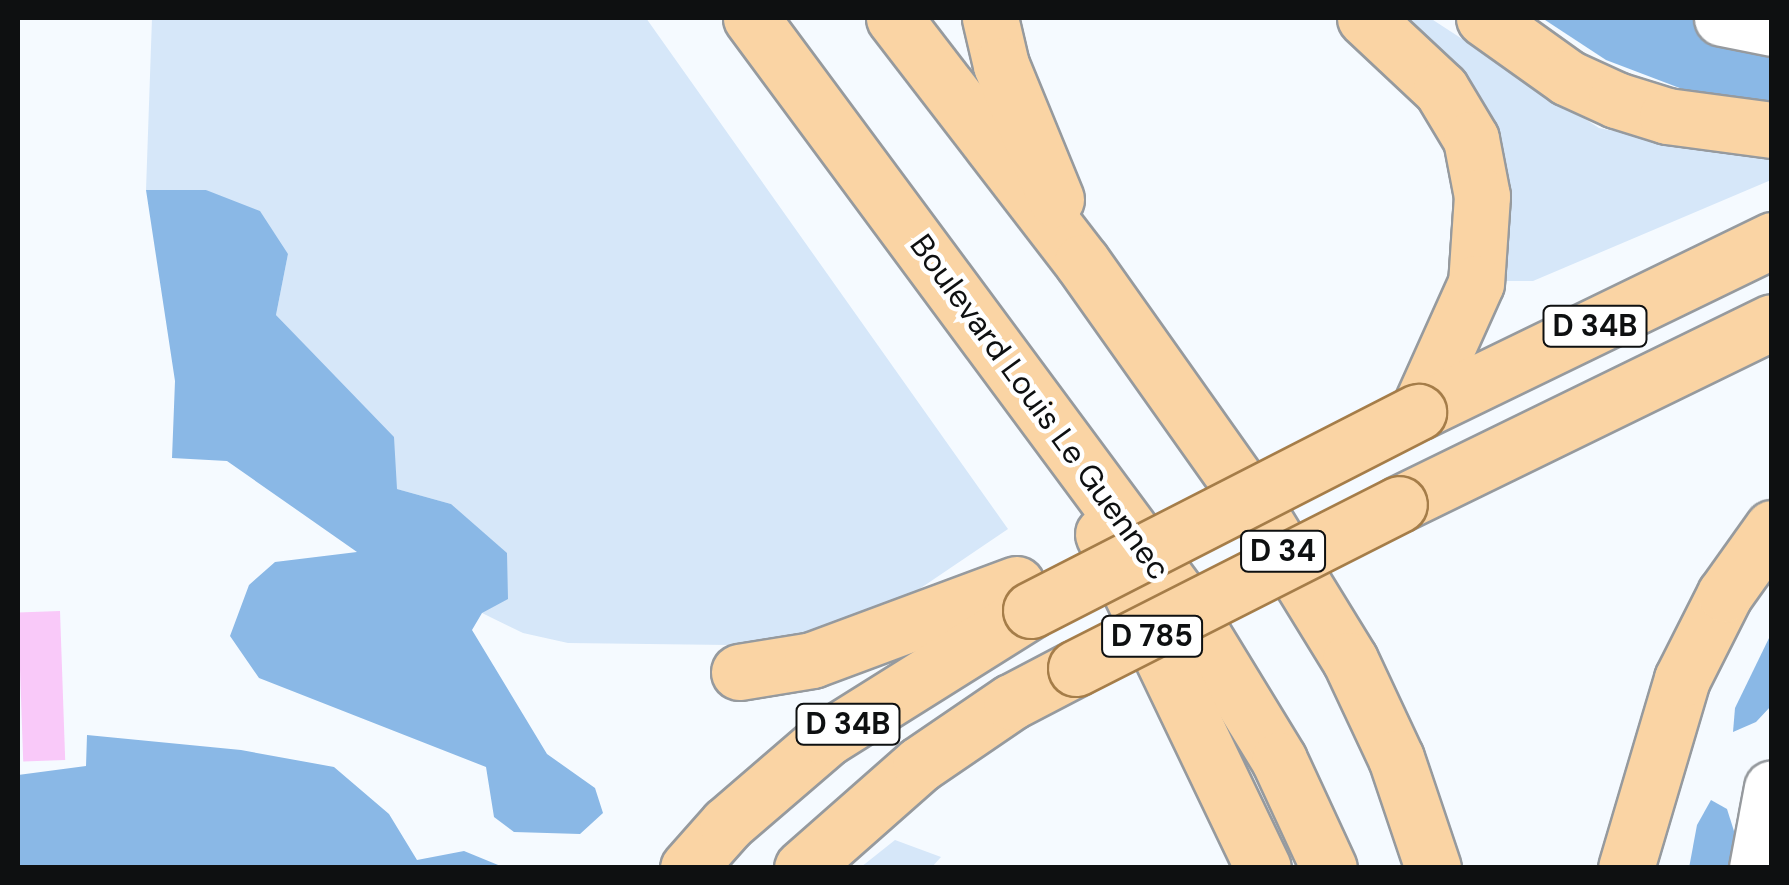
<!DOCTYPE html>
<style>
body{margin:0}
#map{position:relative;width:1789px;height:885px;overflow:hidden;background:#f5faff;font-family:"DM Sans",sans-serif}
div>[style]{position:absolute}
.green>*{inset:0;background:#d6e7f9}
.forest>*{inset:0;background:#8ab8e6}
.building>*{inset:0;background:#f9c9f9;transform-origin:0 0}
.roads{filter:drop-shadow(2px 0 #969a9e) drop-shadow(-2px 0 #969a9e) drop-shadow(0 2px #969a9e) drop-shadow(0 -2px #969a9e)}
.minor>*{height:55px;margin:-27.5px;padding:0 27.5px;transform-origin:27.5px;border-radius:27.5px;background:#fff}
.major>*{height:55px;margin:-27.5px;padding:0 27.5px;transform-origin:27.5px;border-radius:27.5px;background:#fad4a4}
.bridges{filter:drop-shadow(2px 0 #a57d49) drop-shadow(-2px 0 #a57d49) drop-shadow(0 2px #a57d49) drop-shadow(0 -2px #a57d49)}
.major-bridge>*{height:55px;margin:-27.5px;padding:0 27.5px;transform-origin:27.5px;border-radius:27.5px;background:#fad4a4}
span{translate:-50% -50%;white-space:nowrap;text-align:center;line-height:1.15;-webkit-text-stroke:9px #fff;paint-order:stroke}
.shield-label span{padding:2px 8px;background:#fff;border:2px solid;border-radius:8px;-webkit-text-stroke-width:0}
.shield-label{font-size:30px;color:#0e1011;font-weight:700}
.street-label{font-size:32px;color:#0e1011}
.frame{position:absolute;inset:0;border:20px solid #0e1011;pointer-events:none}
</style>
<div id="map">
<div class="green">
<div style="clip-path:polygon(152px 18px,646px 18px,1008px 529px,909px 596px,809px 632px,728px 645px,568px 643px,523px 633px,482px 613px,451px 504px,397px 489px,313px 354px,276px 315px,288px 254px,206px 190px,146px 190px)"></div>
<div style="clip-path:polygon(1392px 18px,1430px 18px,1599px 128px,1722px 152px,1771px 152px,1771px 180px,1533px 281px,1501px 281px)"></div>
<div style="clip-path:polygon(895px 840px,941px 857px,932px 867px,861px 867px)"></div>
</div>
<div class="forest">
<div style="clip-path:polygon(1542px 18px,1771px 18px,1771px 101px,1706px 98px,1606px 60px)"></div>
<div style="clip-path:polygon(146px 190px,206px 190px,260px 211px,288px 254px,276px 315px,394px 437px,397px 489px,451px 504px,507px 553px,508px 599px,482px 613px,472px 630px,547px 754px,595px 788px,603px 813px,580px 834px,514px 832px,494px 817px,486px 767px,259px 678px,230px 636px,249px 585px,275px 562px,357px 552px,227px 461px,172px 458px,175px 381px)"></div>
<div style="clip-path:polygon(1771px 634px,1771px 706px,1756px 722px,1733px 732px,1735px 708px)"></div>
<div style="clip-path:polygon(87px 735px,241px 750px,334px 767px,389px 814px,417px 860px,464px 851px,503px 867px,18px 867px,18px 775px,86px 766px)"></div>
<div style="clip-path:polygon(1711px 800px,1727px 809px,1739px 847px,1736px 867px,1689px 868px,1697px 825px)"></div>
</div>
<div class="building">
<div style="left:60px;top:611px;width:149px;height:42px;rotate:88deg"></div>
</div>
<div class="roads">
<div class="minor">
<div style="left:1722px;top:18px;width:51px;rotate:11.3deg"></div>
<div style="left:1757px;top:868px;width:81px;rotate:-79.4deg"></div>
</div>
<div class="major">
<div style="left:751px;top:18px;width:719px;rotate:53.48deg"></div>
<div style="left:1179px;top:596px;width:192px;rotate:58.6deg"></div>
<div style="left:1279px;top:760px;width:119px;rotate:65.2deg"></div>
<div style="left:894px;top:18px;width:308px;rotate:52.4deg"></div>
<div style="left:1082px;top:262px;width:303px;rotate:54.7deg"></div>
<div style="left:1257px;top:509px;width:177px;rotate:58.4deg"></div>
<div style="left:1350px;top:660px;width:108px;rotate:64.9deg"></div>
<div style="left:1396px;top:758px;width:116px;rotate:71.4deg"></div>
<div style="left:990px;top:18px;width:48px;rotate:76.8deg"></div>
<div style="left:1001px;top:65px;width:145px;rotate:67.7deg"></div>
<div style="left:1365px;top:18px;width:104px;rotate:43.1deg"></div>
<div style="left:1441px;top:89px;width:58px;rotate:59deg"></div>
<div style="left:1471px;top:139px;width:58px;rotate:79.1deg"></div>
<div style="left:1482px;top:196px;width:87px;rotate:93.9deg"></div>
<div style="left:1476px;top:283px;width:141px;rotate:114.2deg"></div>
<div style="left:1484px;top:18px;width:103px;rotate:35.5deg"></div>
<div style="left:1568px;top:78px;width:53px;rotate:24.6deg"></div>
<div style="left:1616px;top:100px;width:53px;rotate:17.4deg"></div>
<div style="left:1667px;top:116px;width:106px;rotate:7.6deg"></div>
<div style="left:1418px;top:412px;width:394px;rotate:-25.9deg"></div>
<div style="left:1399px;top:504px;width:415px;rotate:-26deg"></div>
<div style="left:1103px;top:534px;width:370px;rotate:64.4deg"></div>
<div style="left:739px;top:672px;width:74px;rotate:-9.3deg"></div>
<div style="left:812px;top:660px;width:218px;rotate:-20.4deg"></div>
<div style="left:688px;top:868px;width:59px;rotate:-48.4deg"></div>
<div style="left:727px;top:824px;width:132px;rotate:-40.7deg"></div>
<div style="left:827px;top:738px;width:241px;rotate:-32.1deg"></div>
<div style="left:802px;top:868px;width:157px;rotate:-41.4deg"></div>
<div style="left:920px;top:764px;width:110px;rotate:-34.3deg"></div>
<div style="left:1011px;top:702px;width:73px;rotate:-27.6deg"></div>
<div style="left:1626px;top:868px;width:197px;rotate:-73.5deg"></div>
<div style="left:1682px;top:679px;width:95px;rotate:-63.2deg"></div>
<div style="left:1725px;top:594px;width:81px;rotate:-54.5deg"></div>
</div>
</div>
<div class="bridges">
<div class="major-bridge">
<div style="left:1031px;top:610px;width:435px;rotate:-27.1deg"></div>
<div style="left:1076px;top:668px;width:362px;rotate:-26.9deg"></div>
</div>
</div>
<div class="shield-label">
<span style="left:1595px;top:326px">D 34B</span>
<span style="left:1283px;top:551px">D 34</span>
<span style="left:1152px;top:636px">D 785</span>
<span style="left:848px;top:724px">D 34B</span>
</div>
<div class="street-label">
<span style="left:1040px;top:407px;rotate:54deg">Boulevard Louis Le Guennec</span>
</div>
<div class="frame"></div>
</div>
